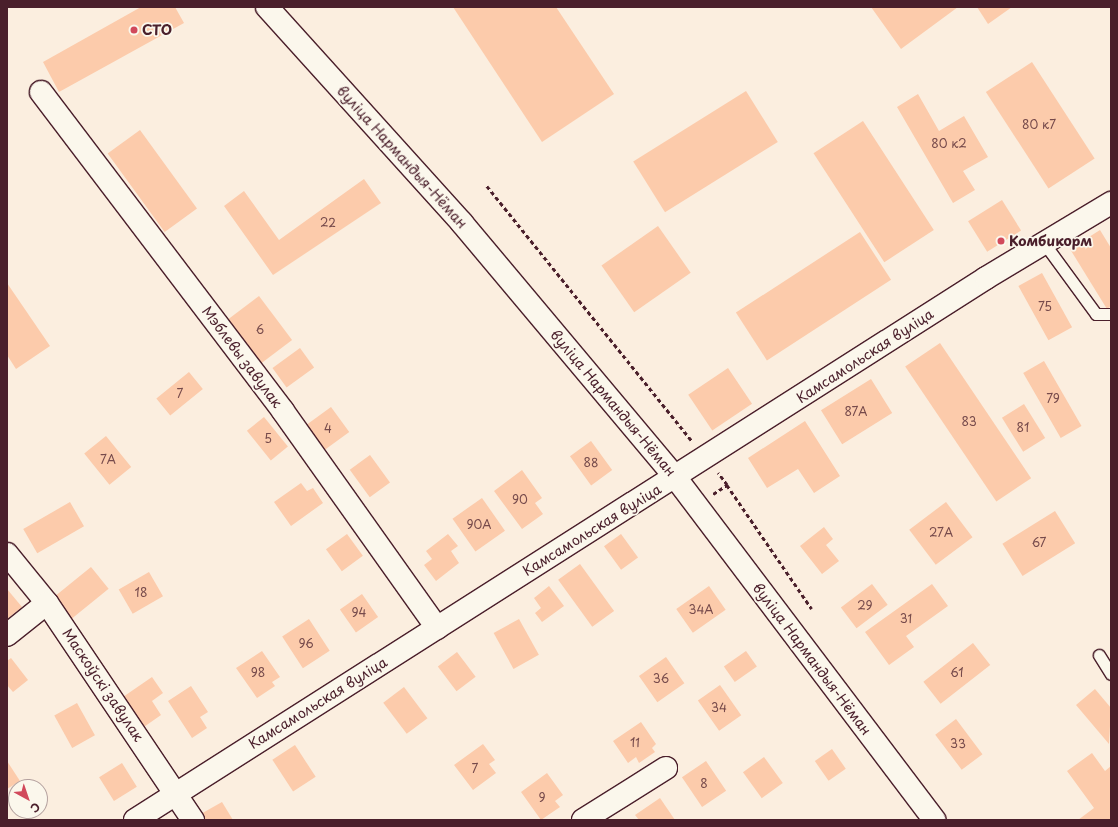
<!DOCTYPE html>
<meta charset="utf-8">
<style>
body{margin:0}
#map{position:relative;width:1118px;height:827px;overflow:hidden;background:#fbeedf;font-family:"Playpen Sans",sans-serif}
div>[style]{position:absolute}
.building>*{inset:0;background:#fccbab;transform-origin:0 0}
.path>*{height:2.5px;margin-top:-1.25px;transform-origin:0;background:repeating-linear-gradient(90deg,#4a1f2b 0 4px,transparent 0 7px)}
.roads{filter:drop-shadow(1px 0 #4a1f2b) drop-shadow(-1px 0 #4a1f2b) drop-shadow(0 1px #4a1f2b) drop-shadow(0 -1px #4a1f2b)}
.lane>*{height:11px;margin:-5.5px;padding:0 5.5px;transform-origin:5.5px;border-radius:5.5px;background:#fbf7ec}
.street>*{height:22px;margin:-11px;padding:0 11px;transform-origin:11px;border-radius:11px;background:#fbf7ec}
.secondary>*{height:22px;margin:-11px;padding:0 11px;transform-origin:11px;border-radius:11px;background:#fbf7ec}
.dots>*{width:11px;height:11px;translate:-50% -50%;box-sizing:border-box;border:2px solid #fbf7ec;border-radius:50%}
span{translate:-50% -50%;white-space:nowrap;text-align:center;line-height:1.15;-webkit-text-stroke:3.5px #fbf7ec;paint-order:stroke}
.number-label{font-size:12px;color:#764a4b}
.number-label span{-webkit-text-stroke-width:0}
.poi-label{font-size:14px;color:#4a1f2b;font-weight:700}
.left{translate:0 -50%;text-align:left}
.street-label{font-size:14px;color:#4a1f2b}
.frame{position:absolute;inset:0;border:8px solid #4a1f2b;pointer-events:none}
.north{position:absolute;left:8px;top:779px;width:40px;height:40px;box-sizing:border-box;background:#fbf7ec;border:1px solid #b4a19f;border-radius:50%;rotate:140deg;font-size:11px;font-weight:700;line-height:16px;text-align:center;color:#4a1f2b}
.north::after{content:'';display:block;margin:auto;width:14px;height:18px;background:#d1495b;clip-path:polygon(50% 0,100% 100%,50% 72%,0 100%)}
</style>
<div id="map">
<div class="building">
<div style="clip-path:polygon(141px 7px,175px 7px,184px 23px,59px 92px,43px 62px)"></div>
<div style="clip-path:polygon(453px 7px,556px 7px,614px 94px,542px 142px)"></div>
<div style="clip-path:polygon(871px 7px,958px 7px,901px 49px)"></div>
<div style="clip-path:polygon(977px 7px,1012px 7px,988px 24px)"></div>
<div style="left:1032px;top:62px;width:115px;height:55px;rotate:57deg"></div>
<div style="left:746px;top:91px;width:60px;height:133px;rotate:58deg"></div>
<div style="clip-path:polygon(918px 94px,939px 131px,964px 116px,988px 157px,963px 171px,975px 190px,953px 203px,897px 107px)"></div>
<div style="left:863px;top:121px;width:130px;height:59px;rotate:57deg"></div>
<div style="left:140px;top:130px;width:97px;height:40px;rotate:54deg"></div>
<div style="clip-path:polygon(364px 179px,381px 203px,273px 275px,224px 206px,244px 191px,279px 240px)"></div>
<div style="left:1002px;top:200px;width:36px;height:40px;rotate:58deg"></div>
<div style="left:658px;top:226px;width:57px;height:69px;rotate:55deg"></div>
<div style="clip-path:polygon(1100px 230px,1111px 248px,1111px 306px,1107px 309px,1070px 249px)"></div>
<div style="left:860px;top:232px;width:57px;height:148px;rotate:57deg"></div>
<div style="left:1042px;top:273px;width:62px;height:27px;rotate:61deg"></div>
<div style="clip-path:polygon(7px 283px,50px 346px,16px 369px,7px 355px)"></div>
<div style="left:259px;top:296px;width:55px;height:39px;rotate:53deg"></div>
<div style="left:940px;top:343px;width:163px;height:42px;rotate:56deg"></div>
<div style="left:300px;top:348px;width:24px;height:34px;rotate:54deg"></div>
<div style="left:1044px;top:361px;width:75px;height:24px;rotate:60deg"></div>
<div style="left:728px;top:368px;width:43px;height:48px;rotate:56deg"></div>
<div style="left:189px;top:372px;width:22px;height:42px;rotate:51deg"></div>
<div style="left:871px;top:379px;width:40px;height:59px;rotate:58deg"></div>
<div style="left:1024px;top:404px;width:40px;height:26px;rotate:58deg"></div>
<div style="left:331px;top:407px;width:31px;height:31px;rotate:54deg"></div>
<div style="left:264px;top:417px;width:38px;height:22px;rotate:51deg"></div>
<div style="clip-path:polygon(805px 421px,840px 476px,814px 493px,798px 469px,767px 488px,748px 458px)"></div>
<div style="left:106px;top:436px;width:40px;height:28px;rotate:51deg"></div>
<div style="left:591px;top:441px;width:36px;height:26px;rotate:54deg"></div>
<div style="left:370px;top:455px;width:34px;height:25px;rotate:54deg"></div>
<div style="clip-path:polygon(522px 470px,542px 498px,535px 503px,543px 514px,522px 529px,494px 491px)"></div>
<div style="clip-path:polygon(301px 483px,307px 491px,313px 488px,323px 503px,291px 526px,274px 502px)"></div>
<div style="left:482px;top:498px;width:40px;height:36px;rotate:55deg"></div>
<div style="left:70px;top:502px;width:28px;height:54px;rotate:60deg"></div>
<div style="left:946px;top:502px;width:44px;height:46px;rotate:53deg"></div>
<div style="left:1055px;top:511px;width:38px;height:62px;rotate:58deg"></div>
<div style="clip-path:polygon(824px 527px,833px 539px,826px 545px,839px 561px,822px 574px,800px 546px)"></div>
<div style="left:347px;top:534px;width:27px;height:26px;rotate:54deg"></div>
<div style="clip-path:polygon(448px 534px,458px 546px,451px 551px,459px 563px,436px 581px,424px 565px,432px 559px,426px 551px)"></div>
<div style="left:621px;top:534px;width:29px;height:21px;rotate:54deg"></div>
<div style="left:580px;top:564px;width:58px;height:27px;rotate:54deg"></div>
<div style="left:91px;top:567px;width:28px;height:48px;rotate:51deg"></div>
<div style="left:149px;top:572px;width:28px;height:35px;rotate:60deg"></div>
<div style="left:872px;top:584px;width:26px;height:39px;rotate:53deg"></div>
<div style="clip-path:polygon(932px 584px,948px 606px,906px 636px,914px 647px,889px 665px,865px 632px)"></div>
<div style="clip-path:polygon(549px 586px,564px 606px,542px 622px,535px 613px,541px 608px,534px 598px)"></div>
<div style="left:709px;top:586px;width:29px;height:40px;rotate:55deg"></div>
<div style="clip-path:polygon(7px 589px,22px 607px,7px 619px)"></div>
<div style="left:362px;top:594px;width:28px;height:27px;rotate:55deg"></div>
<div style="left:309px;top:619px;width:38px;height:32px;rotate:57deg"></div>
<div style="left:519px;top:619px;width:41px;height:29px;rotate:61deg"></div>
<div style="left:973px;top:643px;width:28px;height:63px;rotate:52deg"></div>
<div style="clip-path:polygon(262px 651px,280px 677px,272px 682px,275px 686px,257px 698px,236px 668px)"></div>
<div style="left:746px;top:651px;width:19px;height:27px;rotate:55deg"></div>
<div style="left:457px;top:652px;width:31px;height:24px;rotate:53deg"></div>
<div style="left:666px;top:657px;width:32px;height:33px;rotate:55deg"></div>
<div style="clip-path:polygon(11px 658px,28px 680px,13px 692px,7px 685px,7px 661px)"></div>
<div style="clip-path:polygon(152px 677px,163px 693px,152px 701px,161px 715px,141px 729px,120px 699px)"></div>
<div style="left:720px;top:685px;width:37px;height:27px;rotate:55deg"></div>
<div style="clip-path:polygon(191px 686px,208px 712px,200px 717px,207px 728px,192px 738px,168px 701px)"></div>
<div style="left:404px;top:687px;width:39px;height:26px;rotate:53deg"></div>
<div style="clip-path:polygon(1095px 689px,1111px 708px,1109px 744px,1076px 705px)"></div>
<div style="left:77px;top:703px;width:37px;height:26px;rotate:61deg"></div>
<div style="left:956px;top:719px;width:44px;height:26px;rotate:53deg"></div>
<div style="clip-path:polygon(641px 722px,656px 744px,652px 748px,655px 752px,639px 763px,636px 757px,628px 763px,613px 741px)"></div>
<div style="clip-path:polygon(483px 744px,495px 760px,489px 764px,496px 773px,473px 790px,454px 765px)"></div>
<div style="left:295px;top:745px;width:38px;height:27px;rotate:57deg"></div>
<div style="left:832px;top:749px;width:24px;height:21px;rotate:55deg"></div>
<div style="clip-path:polygon(1092px 753px,1105px 771px,1111px 766px,1111px 820px,1078px 820px,1094px 808px,1067px 771px)"></div>
<div style="left:764px;top:757px;width:32px;height:26px;rotate:54deg"></div>
<div style="clip-path:polygon(7px 761px,20px 781px,7px 789px)"></div>
<div style="left:706px;top:761px;width:36px;height:29px;rotate:56deg"></div>
<div style="left:122px;top:763px;width:28px;height:27px;rotate:58deg"></div>
<div style="clip-path:polygon(547px 773px,563px 795px,555px 801px,560px 807px,541px 820px,521px 792px)"></div>
<div style="clip-path:polygon(660px 798px,675px 820px,639px 820px,635px 815px)"></div>
<div style="clip-path:polygon(222px 802px,233px 820px,202px 820px,199px 815px)"></div>
</div>
<div class="path">
<div style="left:487px;top:186px;width:327px;rotate:51.2deg"></div>
<div style="left:727px;top:485px;width:150px;rotate:55.6deg"></div>
<div style="left:713px;top:494px;width:17px;rotate:-33deg"></div>
<div style="left:727px;top:485px;width:15px;rotate:-127deg"></div>
</div>
<div class="roads">
<div class="lane">
<div style="left:1044px;top:243px;width:88px;rotate:53.8deg"></div>
<div style="left:1096px;top:314px;width:15px"></div>
<div style="left:1099px;top:655px;width:22px;rotate:58deg"></div>
</div>
<div class="street">
<div style="left:41px;top:92px;width:400px;rotate:52.8deg"></div>
<div style="left:283px;top:411px;width:266px;rotate:54.6deg"></div>
<div style="left:7px;top:554px;width:63px;rotate:50.8deg"></div>
<div style="left:47px;top:603px;width:262px;rotate:56.1deg"></div>
<div style="left:7px;top:635px;width:51px;rotate:-38.7deg"></div>
<div style="left:135px;top:820px;width:1009px;rotate:-32.49deg"></div>
<div style="left:986px;top:278px;width:146px;rotate:-31deg"></div>
<div style="left:583px;top:820px;width:98px;rotate:-32.1deg"></div>
</div>
<div class="secondary">
<div style="left:267px;top:7px;width:291px;rotate:47.9deg"></div>
<div style="left:462px;top:223px;width:331px;rotate:50deg"></div>
<div style="left:675px;top:477px;width:430px;rotate:52.9deg"></div>
</div>
</div>
<div class="dots">
<div style="left:134px;top:30px;background:#d1495b"></div>
<div style="left:1001px;top:241px;background:#d1495b"></div>
</div>
<div class="number-label">
<span style="left:1039px;top:125px">80 к7</span>
<span style="left:949px;top:144px">80 к2</span>
<span style="left:328px;top:223px">22</span>
<span style="left:1045px;top:307px">75</span>
<span style="left:260px;top:330px">6</span>
<span style="left:180px;top:394px">7</span>
<span style="left:1053px;top:399px">79</span>
<span style="left:856px;top:412px">87А</span>
<span style="left:969px;top:422px">83</span>
<span style="left:1023px;top:428px">81</span>
<span style="left:328px;top:429px">4</span>
<span style="left:268px;top:439px">5</span>
<span style="left:108px;top:460px">7А</span>
<span style="left:591px;top:463px">88</span>
<span style="left:520px;top:500px">90</span>
<span style="left:479px;top:525px">90А</span>
<span style="left:941px;top:533px">27А</span>
<span style="left:1039px;top:543px">67</span>
<span style="left:141px;top:593px">18</span>
<span style="left:865px;top:606px">29</span>
<span style="left:701px;top:610px">34А</span>
<span style="left:359px;top:613px">94</span>
<span style="left:906px;top:619px">31</span>
<span style="left:306px;top:644px">96</span>
<span style="left:258px;top:673px">98</span>
<span style="left:957px;top:673px">61</span>
<span style="left:661px;top:679px">36</span>
<span style="left:719px;top:708px">34</span>
<span style="left:635px;top:743px">11</span>
<span style="left:958px;top:744px">33</span>
<span style="left:475px;top:769px">7</span>
<span style="left:704px;top:784px">8</span>
<span style="left:542px;top:798px">9</span>
</div>
<div class="poi-label">
<span class="left" style="left:142px;top:30px">СТО</span>
<span class="left" style="left:1009px;top:241px">Комбикорм</span>
</div>
<div class="street-label">
<span style="left:402px;top:157px;rotate:48deg">вуліца Нармандыя-Нёман</span>
<span style="left:865px;top:356px;rotate:-33deg">Камсамольская вуліца</span>
<span style="left:242px;top:357px;rotate:53deg">Мэблевы завулак</span>
<span style="left:613px;top:403px;rotate:50deg">вуліца Нармандыя-Нёман</span>
<span style="left:592px;top:530px;rotate:-32deg">Камсамольская вуліца</span>
<span style="left:812px;top:659px;rotate:53deg">вуліца Нармандыя-Нёман</span>
<span style="left:103px;top:685px;rotate:56deg">Маскоўскі завулак</span>
<span style="left:318px;top:703px;rotate:-32deg">Камсамольская вуліца</span>
</div>
<div class="frame"></div>
<div class="north">С</div>
</div>
